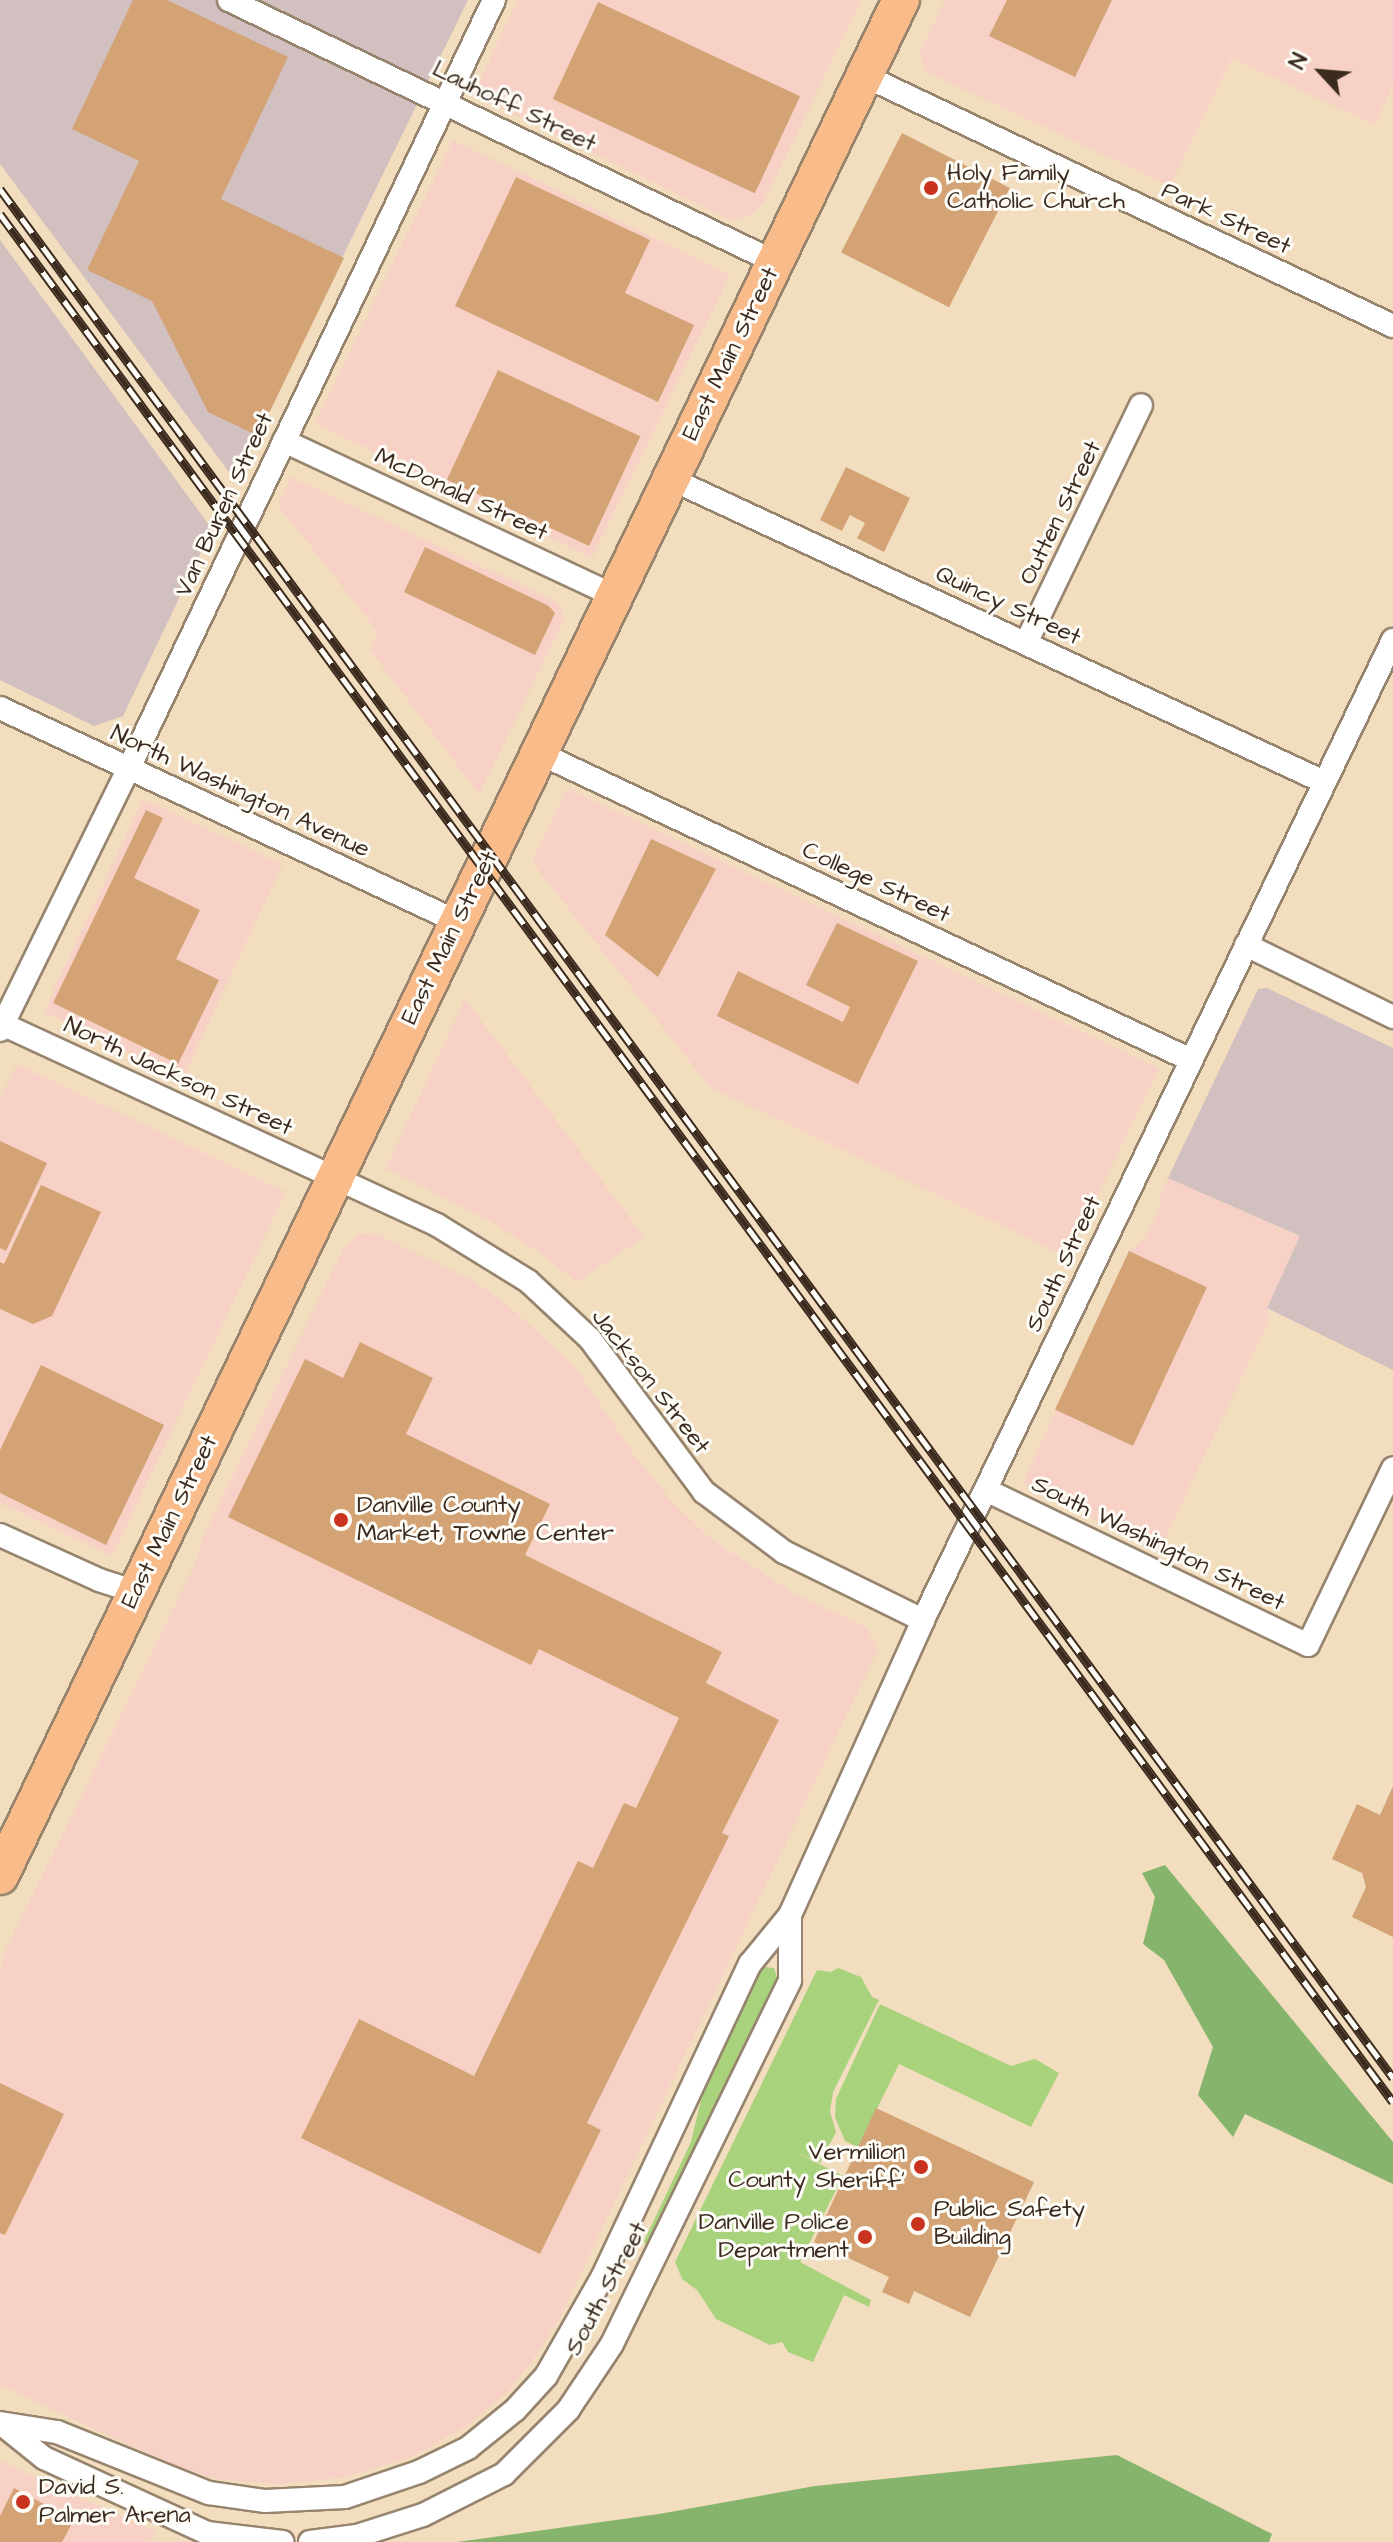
<!DOCTYPE html>
<style>
body{margin:0}
#map{position:relative;width:1393px;height:2542px;overflow:hidden;background:#f2ddbe;font-family:"Architects Daughter",sans-serif}
div>[style]{position:absolute}
.built>*{inset:0;background:#f7d1c6;transform-origin:0 0}
.industrial>*{inset:0;background:#d2bfbf}
.green>*{inset:0;background:#a9d27d}
.forest>*{inset:0;background:#86b46c}
.building>*{inset:0;background:#d3a375;transform-origin:0 0}
.roads{filter:drop-shadow(2px 0 #96846e) drop-shadow(-2px 0 #96846e) drop-shadow(0 2px #96846e) drop-shadow(0 -2px #96846e)}
.minor>*{height:22px;margin:-11px;padding:0 11px;transform-origin:11px;border-radius:11px;background:#fff}
.primary>*{height:36px;margin:-18px;padding:0 18px;transform-origin:18px;border-radius:18px;background:#fabb8b}
.rail>*{height:9px;margin-top:-4.5px;transform-origin:0;background:repeating-linear-gradient(90deg,#fdfcf7 0 18px,#3b2a1e 0 36px);box-sizing:border-box;border-block:2px solid #3b2a1e}
.dots>*{width:22px;height:22px;translate:-50% -50%;box-sizing:border-box;border:4px solid #fdfcf7;border-radius:50%}
span{translate:-50% -50%;white-space:nowrap;text-align:center;line-height:1.15;-webkit-text-stroke:6px #fdfcf7;paint-order:stroke}
.street-label{font-size:24px;color:#3b2a1e}
.poi-label{font-size:24px;color:#3b2a1e}
.left{translate:0 -50%;text-align:left}
.right{translate:-100% -50%;text-align:right}
.north{position:absolute;left:1281px;top:32px;width:80px;height:80px;-webkit-text-stroke:6px #fdfcf7;paint-order:stroke;rotate:296deg;font-size:22px;font-weight:700;line-height:32px;text-align:center;color:#3b2a1e}
.north::after{content:'';display:block;margin:auto;width:28px;height:36px;background:#3b2a1e;clip-path:polygon(50% 0,100% 100%,50% 72%,0 100%)}
</style>
<div id="map">
<div class="built">
<div style="clip-path:polygon(518px 0,861px 0,764px 202px,751px 215px,730px 220px,499px 107px,496px 98px,476px 88px)"></div>
<div style="clip-path:polygon(945px 0,1393px 0,1393px 85px,1375px 125px,1232px 58px,1170px 186px,925px 71px,920px 52px)"></div>
<div style="left:453px;top:140px;width:308px;height:315px;rotate:26deg"></div>
<div style="clip-path:polygon(291px 477px,558px 602px,565px 618px,479px 794px,370px 650px,378px 632px,278px 505px)"></div>
<div style="clip-path:polygon(567px 788px,1159px 1068px,1068px 1257px,710px 1087px,532px 862px)"></div>
<div style="left:143px;top:799px;width:154px;height:235px;rotate:25deg"></div>
<div style="clip-path:polygon(465px 999px,644px 1237px,576px 1282px,540px 1253px,488px 1220px,386px 1168px)"></div>
<div style="clip-path:polygon(17px 1064px,286px 1192px,112px 1556px,0 1503px,0 1099px)"></div>
<div style="clip-path:polygon(1168px 1178px,1300px 1237px,1267px 1307px,1269px 1320px,1158px 1553px,1023px 1482px,1129px 1251px,1144px 1239px,1161px 1205px,1160px 1196px)"></div>
<div style="clip-path:polygon(375px 1233px,473px 1281px,508px 1305px,575px 1367px,635px 1456px,670px 1499px,711px 1539px,794px 1594px,866px 1627px,878px 1649px,561px 2315px,542px 2347px,509px 2391px,468px 2425px,411px 2457px,342px 2478px,278px 2484px,220px 2480px,170px 2464px,0 2385px,0 1971px,4px 1954px,195px 1564px,202px 1539px,344px 1248px,358px 1235px)"></div>
<div style="clip-path:polygon(0 2461px,156px 2532px,149px 2542px,0 2542px)"></div>
</div>
<div class="industrial">
<div style="clip-path:polygon(0 0,468px 0,234px 479px,0 164px)"></div>
<div style="clip-path:polygon(0 240px,212px 529px,123px 716px,94px 726px,0 680px)"></div>
<div style="clip-path:polygon(1267px 988px,1393px 1048px,1393px 1370px,1267px 1308px,1300px 1236px,1168px 1178px,1258px 989px)"></div>
</div>
<div class="green">
<div style="clip-path:polygon(765px 1967px,774px 1968px,778px 1980px,646px 2246px,644px 2241px,691px 2142px,705px 2083px,759px 1970px)"></div>
<div style="clip-path:polygon(838px 1968px,861px 1977px,872px 1997px,879px 2000px,833px 2092px,830px 2112px,836px 2132px,820px 2163px,792px 2150px,843px 2176px,800px 2262px,871px 2300px,869px 2307px,844px 2295px,813px 2362px,788px 2352px,782px 2342px,770px 2345px,716px 2319px,697px 2290px,682px 2279px,675px 2262px,817px 1970px,831px 1972px)"></div>
<div style="clip-path:polygon(880px 2004px,1011px 2066px,1035px 2059px,1059px 2073px,1031px 2127px,899px 2064px,858px 2147px,845px 2141px,835px 2117px,836px 2099px)"></div>
</div>
<div class="forest">
<div style="clip-path:polygon(1165px 1865px,1393px 2142px,1393px 2184px,1245px 2114px,1233px 2137px,1198px 2095px,1213px 2047px,1164px 1960px,1143px 1944px,1155px 1897px,1142px 1873px)"></div>
<div style="clip-path:polygon(1117px 2455px,1272px 2534px,1269px 2542px,457px 2542px,659px 2514px,815px 2486px)"></div>
</div>
<div class="building">
<div style="clip-path:polygon(133px 0,167px 0,288px 57px,221px 199px,344px 258px,258px 436px,208px 412px,152px 301px,87px 270px,139px 161px,72px 129px)"></div>
<div style="clip-path:polygon(1007px 0,1112px 0,1075px 77px,989px 36px)"></div>
<div style="left:598px;top:2px;width:223px;height:107px;rotate:25deg"></div>
<div style="left:902px;top:133px;width:121px;height:134px;rotate:27deg"></div>
<div style="clip-path:polygon(516px 177px,650px 240px,625px 293px,694px 325px,658px 402px,455px 306px)"></div>
<div style="left:498px;top:370px;width:157px;height:121px;rotate:25deg"></div>
<div style="clip-path:polygon(846px 467px,910px 498px,884px 552px,857px 538px,865px 523px,850px 515px,842px 531px,820px 520px)"></div>
<div style="clip-path:polygon(425px 547px,549px 606px,555px 613px,535px 655px,404px 592px)"></div>
<div style="clip-path:polygon(146px 810px,163px 818px,134px 878px,200px 910px,176px 959px,219px 980px,178px 1064px,53px 1003px)"></div>
<div style="clip-path:polygon(651px 839px,716px 869px,658px 977px,605px 935px)"></div>
<div style="clip-path:polygon(837px 923px,918px 961px,858px 1084px,717px 1016px,738px 971px,843px 1022px,850px 1007px,806px 985px)"></div>
<div style="clip-path:polygon(0 1141px,47px 1163px,6px 1251px,0 1248px)"></div>
<div style="clip-path:polygon(41px 1185px,101px 1212px,52px 1316px,33px 1324px,0 1309px,0 1262px,4px 1264px)"></div>
<div style="left:1129px;top:1251px;width:86px;height:175px;rotate:25deg"></div>
<div style="clip-path:polygon(360px 1342px,433px 1378px,406px 1434px,550px 1504px,525px 1555px,722px 1652px,706px 1683px,779px 1720px,722px 1833px,729px 1836px,587px 2123px,601px 2130px,540px 2254px,301px 2138px,359px 2019px,474px 2076px,578px 1861px,593px 1868px,624px 1803px,636px 1808px,679px 1718px,539px 1649px,531px 1665px,228px 1517px,305px 1359px,343px 1378px)"></div>
<div style="clip-path:polygon(41px 1365px,164px 1425px,106px 1545px,0 1493px,0 1450px)"></div>
<div style="clip-path:polygon(1393px 1786px,1393px 1937px,1352px 1917px,1366px 1887px,1362px 1873px,1332px 1859px,1357px 1804px,1380px 1815px)"></div>
<div style="clip-path:polygon(0 2083px,64px 2114px,5px 2235px,0 2233px)"></div>
<div style="clip-path:polygon(876px 2108px,1034px 2182px,970px 2317px,914px 2291px,909px 2304px,882px 2292px,889px 2277px,814px 2242px)"></div>
<div style="clip-path:polygon(14px 2488px,74px 2520px,62px 2542px,0 2542px,0 2516px)"></div>
</div>
<div class="roads">
<div class="minor">
<div style="left:229px;top:0;width:606px;rotate:25.63deg"></div>
<div style="left:865px;top:76px;width:584px;rotate:25.34deg"></div>
<div style="left:284px;top:441px;width:365px;rotate:25.1deg"></div>
<div style="left:671px;top:479px;width:720px;rotate:24.89deg"></div>
<div style="left:1026px;top:643px;width:264px;rotate:-64.2deg"></div>
<div style="left:0;top:708px;width:506px;rotate:25.04deg"></div>
<div style="left:541px;top:754px;width:716px;rotate:25.21deg"></div>
<div style="left:1246px;top:945px;width:164px;rotate:26.1deg"></div>
<div style="left:0;top:1023px;width:481px;rotate:24.8deg"></div>
<div style="left:437px;top:1225px;width:107px;rotate:31.6deg"></div>
<div style="left:528px;top:1281px;width:85px;rotate:43.1deg"></div>
<div style="left:590px;top:1339px;width:191px;rotate:53.3deg"></div>
<div style="left:704px;top:1492px;width:100px;rotate:36.9deg"></div>
<div style="left:784px;top:1552px;width:155px;rotate:26.1deg"></div>
<div style="left:0;top:1030px;width:290px;rotate:-63.8deg"></div>
<div style="left:128px;top:770px;width:853px;rotate:-64.58deg"></div>
<div style="left:986px;top:1490px;width:357px;rotate:25.7deg"></div>
<div style="left:1308px;top:1645px;width:196px;rotate:-64.3deg"></div>
<div style="left:0;top:1535px;width:109px;rotate:24.4deg"></div>
<div style="left:99px;top:1580px;width:39px;rotate:18deg"></div>
<div style="left:0;top:2423px;width:58px;rotate:9deg"></div>
<div style="left:57px;top:2432px;width:164px;rotate:21.9deg"></div>
<div style="left:209px;top:2493px;width:57px;rotate:8.1deg"></div>
<div style="left:265px;top:2501px;width:80px;rotate:-2.9deg"></div>
<div style="left:345px;top:2497px;width:78px;rotate:-18.7deg"></div>
<div style="left:419px;top:2472px;width:55px;rotate:-26.1deg"></div>
<div style="left:468px;top:2448px;width:60px;rotate:-39deg"></div>
<div style="left:515px;top:2410px;width:46px;rotate:-47.6deg"></div>
<div style="left:546px;top:2376px;width:115px;rotate:-60.3deg"></div>
<div style="left:603px;top:2276px;width:345px;rotate:-64.8deg"></div>
<div style="left:750px;top:1964px;width:63px;rotate:-50.8deg"></div>
<div style="left:790px;top:1915px;width:324px;rotate:-65.7deg"></div>
<div style="left:923px;top:1620px;width:1087px;rotate:-64.38deg"></div>
<div style="left:3px;top:2425px;width:53px;rotate:38.8deg"></div>
<div style="left:44px;top:2458px;width:179px;rotate:24.7deg"></div>
<div style="left:207px;top:2533px;width:76px;rotate:6.8deg"></div>
<div style="left:310px;top:2542px;width:47px;rotate:-7.3deg"></div>
<div style="left:357px;top:2536px;width:69px;rotate:-17.7deg"></div>
<div style="left:423px;top:2515px;width:91px;rotate:-26.8deg"></div>
<div style="left:504px;top:2474px;width:91px;rotate:-45deg"></div>
<div style="left:568px;top:2410px;width:79px;rotate:-56.3deg"></div>
<div style="left:612px;top:2344px;width:405px;rotate:-63.9deg"></div>
<div style="left:790px;top:1980px;width:65px;rotate:-90deg"></div>
</div>
<div class="primary">
<div style="left:0;top:1876px;width:2081px;rotate:-64.35deg"></div>
</div>
</div>
<div class="rail">
<div style="left:0;top:189px;width:2347px;rotate:53.59deg"></div>
<div style="left:0;top:214px;width:2346px;rotate:53.58deg"></div>
</div>
<div class="dots">
<div style="left:931px;top:188px;background:#c8321e"></div>
<div style="left:341px;top:1520px;background:#c8321e"></div>
<div style="left:921px;top:2167px;background:#c8321e"></div>
<div style="left:918px;top:2224px;background:#c8321e"></div>
<div style="left:865px;top:2237px;background:#c8321e"></div>
<div style="left:23px;top:2502px;background:#c8321e"></div>
</div>
<div class="street-label">
<span style="left:514px;top:107px;rotate:26deg">Lauhoff Street</span>
<span style="left:1226px;top:219px;rotate:25deg">Park Street</span>
<span style="left:731px;top:354px;rotate:-64deg">East Main Street</span>
<span style="left:461px;top:495px;rotate:25deg">McDonald Street</span>
<span style="left:225px;top:505px;rotate:-65deg">Van Buren Street</span>
<span style="left:1061px;top:513px;rotate:-64deg">Outten Street</span>
<span style="left:1008px;top:606px;rotate:25deg">Quincy Street</span>
<span style="left:240px;top:792px;rotate:25deg">North Washington Avenue</span>
<span style="left:876px;top:883px;rotate:25deg">College Street</span>
<span style="left:450px;top:938px;rotate:-64deg">East Main Street</span>
<span style="left:178px;top:1077px;rotate:25deg">North Jackson Street</span>
<span style="left:1064px;top:1264px;rotate:-65deg">South Street</span>
<span style="left:650px;top:1382px;rotate:52deg">Jackson Street</span>
<span style="left:170px;top:1522px;rotate:-64deg">East Main Street</span>
<span style="left:1158px;top:1544px;rotate:26deg">South Washington Street</span>
<span style="left:607px;top:2289px;rotate:-62deg">South Street</span>
</div>
<div class="poi-label">
<span class="left" style="left:947px;top:188px">Holy Family<br>Catholic Church</span>
<span class="left" style="left:357px;top:1520px">Danville County<br>Market, Towne Center</span>
<span class="right" style="left:905px;top:2167px">Vermilion<br>County Sheriff'</span>
<span class="left" style="left:934px;top:2224px">Public Safety<br>Building</span>
<span class="right" style="left:849px;top:2237px">Danville Police<br>Department</span>
<span class="left" style="left:39px;top:2502px">David S.<br>Palmer Arena</span>
</div>
<div class="north">N</div>
</div>
